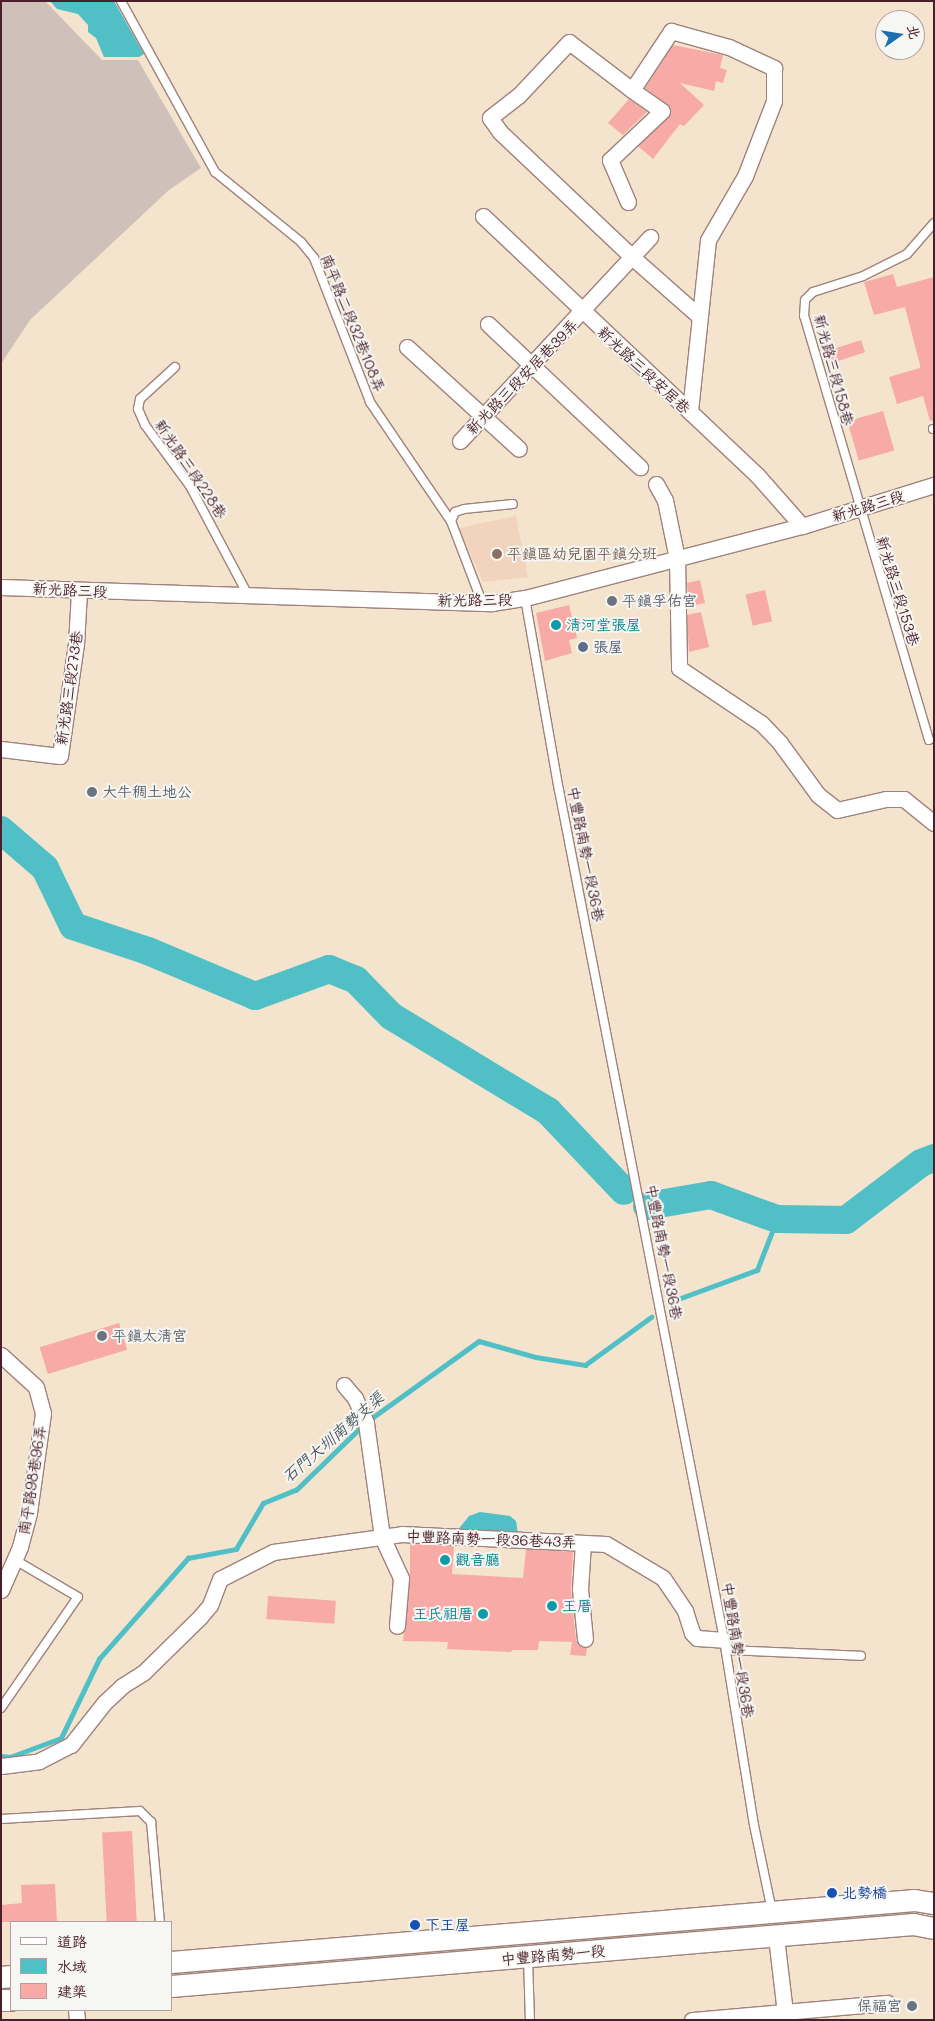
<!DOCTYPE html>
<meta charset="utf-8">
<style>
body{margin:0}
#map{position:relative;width:935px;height:2021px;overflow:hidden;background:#f4e4ce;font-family:Mali,"LXGW WenKai TC",sans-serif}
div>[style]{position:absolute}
.built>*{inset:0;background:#f2d4be}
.industrial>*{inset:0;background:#cfc0ba}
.water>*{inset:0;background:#51bfc6}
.stream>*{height:4.5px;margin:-2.25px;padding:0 2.25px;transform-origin:2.25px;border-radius:2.25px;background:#51bfc6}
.river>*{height:28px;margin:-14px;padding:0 14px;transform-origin:14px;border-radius:14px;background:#51bfc6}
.building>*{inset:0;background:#f8aaa6;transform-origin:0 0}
.roads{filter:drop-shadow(1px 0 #9f827c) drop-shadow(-1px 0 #9f827c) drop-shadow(0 1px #9f827c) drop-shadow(0 -1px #9f827c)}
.lane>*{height:8px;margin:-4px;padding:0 4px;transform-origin:4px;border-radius:4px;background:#fff}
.street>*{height:15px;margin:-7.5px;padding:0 7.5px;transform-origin:7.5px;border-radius:7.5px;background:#fff}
.secondary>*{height:21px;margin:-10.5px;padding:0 10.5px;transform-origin:10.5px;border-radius:10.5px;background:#fff}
.dots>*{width:14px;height:14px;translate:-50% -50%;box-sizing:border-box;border:2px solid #f6f6f2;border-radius:50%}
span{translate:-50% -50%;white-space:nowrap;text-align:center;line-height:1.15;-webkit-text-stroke:4px #f6f6f2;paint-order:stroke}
.street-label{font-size:15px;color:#4a1f2b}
.education-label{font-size:15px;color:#785e54}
.left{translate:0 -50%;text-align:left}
.worship-label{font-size:15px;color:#5b616d}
.right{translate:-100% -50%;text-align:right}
.culture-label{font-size:15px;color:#0d838f}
.service-label{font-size:15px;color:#4e5e75}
.transit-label{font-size:15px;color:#164399}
.water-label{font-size:16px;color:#4c5761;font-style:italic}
.frame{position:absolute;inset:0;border:2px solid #4a1f2b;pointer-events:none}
.legend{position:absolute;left:10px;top:1921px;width:162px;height:90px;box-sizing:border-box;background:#f6f6f2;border:1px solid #b1a0a2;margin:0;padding:6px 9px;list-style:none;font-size:15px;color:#4a1f2b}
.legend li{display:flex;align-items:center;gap:10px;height:25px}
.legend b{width:25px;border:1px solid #b1a0a2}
.north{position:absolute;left:875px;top:10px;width:50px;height:50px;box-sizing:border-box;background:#f6f6f2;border:1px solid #b1a0a2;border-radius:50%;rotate:77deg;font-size:14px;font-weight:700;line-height:20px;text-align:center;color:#4a1f2b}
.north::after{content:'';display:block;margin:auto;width:18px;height:22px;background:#1f6fb2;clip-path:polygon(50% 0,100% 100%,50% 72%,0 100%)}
</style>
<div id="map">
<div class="built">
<div style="clip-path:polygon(516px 516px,528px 577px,483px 582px,465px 542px,453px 529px)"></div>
</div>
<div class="industrial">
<div style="clip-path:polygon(1px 1px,45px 1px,102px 60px,138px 60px,201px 168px,169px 190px,30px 320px,1px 364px)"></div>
</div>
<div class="water">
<div style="clip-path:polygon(50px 1px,114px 1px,144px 54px,139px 57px,104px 57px,96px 38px,88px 32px,88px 25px,78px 14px,57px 9px)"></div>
<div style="clip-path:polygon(480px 1512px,510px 1516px,516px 1521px,518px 1534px,457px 1531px,469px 1516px)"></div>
</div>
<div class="stream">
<div style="left:670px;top:1302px;width:93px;rotate:-20.2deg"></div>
<div style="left:757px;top:1270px;width:55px;rotate:-68.6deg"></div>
<div style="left:369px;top:1420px;width:135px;rotate:-35.7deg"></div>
<div style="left:479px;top:1341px;width:59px;rotate:15.7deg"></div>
<div style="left:536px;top:1357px;width:50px;rotate:9.3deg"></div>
<div style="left:585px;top:1365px;width:82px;rotate:-36deg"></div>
<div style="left:1px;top:1756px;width:9px;rotate:6deg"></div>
<div style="left:10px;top:1757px;width:54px;rotate:-20.4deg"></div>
<div style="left:61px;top:1738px;width:88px;rotate:-64.3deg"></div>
<div style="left:99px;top:1659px;width:135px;rotate:-48.6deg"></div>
<div style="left:188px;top:1558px;width:49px;rotate:-10.6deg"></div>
<div style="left:236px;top:1549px;width:53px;rotate:-59.6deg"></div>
<div style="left:263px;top:1503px;width:35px;rotate:-22deg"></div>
<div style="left:296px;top:1490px;width:93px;rotate:-44.1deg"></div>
</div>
<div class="river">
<div style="left:1px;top:830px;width:58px;rotate:40.8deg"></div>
<div style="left:45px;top:868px;width:64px;rotate:64.2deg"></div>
<div style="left:73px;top:926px;width:79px;rotate:18.4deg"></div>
<div style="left:148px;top:951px;width:116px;rotate:22.8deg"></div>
<div style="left:255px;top:996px;width:79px;rotate:-20deg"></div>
<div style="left:329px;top:969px;width:29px;rotate:22deg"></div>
<div style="left:356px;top:980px;width:50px;rotate:45.8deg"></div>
<div style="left:391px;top:1016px;width:184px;rotate:31.2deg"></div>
<div style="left:548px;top:1111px;width:110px;rotate:46.5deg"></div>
<div style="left:647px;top:1206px;width:65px;rotate:-9.8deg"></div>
<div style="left:711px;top:1195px;width:70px;rotate:20deg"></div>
<div style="left:777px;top:1219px;width:69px;rotate:0.8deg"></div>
<div style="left:846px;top:1220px;width:94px;rotate:-37.2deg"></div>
<div style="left:921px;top:1163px;width:14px;rotate:-21deg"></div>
</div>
<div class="building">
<div style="clip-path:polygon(673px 45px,723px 55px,720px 68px,727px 70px,723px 83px,716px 81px,714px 91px,680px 83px,704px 105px,684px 126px,680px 124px,653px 159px,638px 146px,668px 118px,671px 108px,645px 88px)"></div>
<div style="clip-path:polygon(629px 99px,647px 112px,623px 135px,608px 123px)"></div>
<div style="clip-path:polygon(893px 274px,897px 287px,934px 277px,934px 420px,930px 421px,923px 396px,897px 404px,889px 377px,920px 368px,920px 365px,905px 307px,874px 315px,864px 282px)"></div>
<div style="left:861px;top:340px;width:13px;height:37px;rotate:72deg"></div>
<div style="left:883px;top:411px;width:41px;height:37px;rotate:74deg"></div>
<div style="clip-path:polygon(700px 580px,705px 603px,689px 606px,687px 583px)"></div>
<div style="left:765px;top:590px;width:32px;height:20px;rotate:77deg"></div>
<div style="clip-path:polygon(569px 605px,577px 638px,569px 640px,572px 653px,545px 661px,536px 613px)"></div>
<div style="clip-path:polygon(701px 612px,709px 647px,689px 652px,687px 615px)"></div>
<div style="left:119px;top:1323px;width:28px;height:83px;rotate:73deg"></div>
<div style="clip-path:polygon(410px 1544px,454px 1546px,452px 1574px,523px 1578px,526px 1549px,573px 1552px,571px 1590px,576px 1640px,581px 1647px,587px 1648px,586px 1656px,570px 1655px,572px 1642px,539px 1641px,538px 1650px,512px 1650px,511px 1652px,447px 1649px,448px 1642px,403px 1641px,410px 1579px)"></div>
<div style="left:268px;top:1596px;width:68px;height:23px;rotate:4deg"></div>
<div style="left:132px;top:1831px;width:91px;height:30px;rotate:87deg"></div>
<div style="clip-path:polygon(55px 1884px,57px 1922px,1px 1922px,1px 1905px,22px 1903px,21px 1885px)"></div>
</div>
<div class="roads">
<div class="lane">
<div style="left:121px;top:1px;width:195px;rotate:61.2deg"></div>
<div style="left:215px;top:172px;width:111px;rotate:39.1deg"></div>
<div style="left:301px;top:242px;width:21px;rotate:51deg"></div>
<div style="left:314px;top:258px;width:155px;rotate:68.7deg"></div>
<div style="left:370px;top:402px;width:144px;rotate:55.8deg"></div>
<div style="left:451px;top:521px;width:87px;rotate:69.1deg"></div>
<div style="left:175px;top:367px;width:47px;rotate:137.6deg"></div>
<div style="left:140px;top:399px;width:10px;rotate:101deg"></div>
<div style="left:138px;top:409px;width:17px;rotate:66deg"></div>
<div style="left:145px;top:425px;width:76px;rotate:53.6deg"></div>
<div style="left:190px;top:486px;width:123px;rotate:62deg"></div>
<div style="left:933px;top:429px;width:1px"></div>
<div style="left:451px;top:521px;width:10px;rotate:-66deg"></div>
<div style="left:455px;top:512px;width:9px;rotate:-18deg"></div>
<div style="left:464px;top:509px;width:49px;rotate:-5.8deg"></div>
<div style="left:525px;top:598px;width:195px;rotate:80deg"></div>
<div style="left:559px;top:790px;width:866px;rotate:79.01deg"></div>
<div style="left:724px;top:1640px;width:187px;rotate:80.8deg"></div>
<div style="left:754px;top:1825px;width:88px;rotate:78.2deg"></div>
<div style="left:929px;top:740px;width:442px;rotate:-106.4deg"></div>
<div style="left:804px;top:316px;width:16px;rotate:-86deg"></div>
<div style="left:805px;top:300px;width:11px;rotate:-45deg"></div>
<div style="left:813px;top:292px;width:52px;rotate:-17.7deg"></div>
<div style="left:863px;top:276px;width:49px;rotate:-26.6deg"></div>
<div style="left:907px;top:254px;width:41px;rotate:-48.9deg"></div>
<div style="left:726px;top:1650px;width:135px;rotate:2.5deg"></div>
<div style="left:1px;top:1708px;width:135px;rotate:-55.3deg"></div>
<div style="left:78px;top:1597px;width:73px;rotate:-149.6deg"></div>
<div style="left:1px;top:1819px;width:139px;rotate:-3.3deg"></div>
<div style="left:140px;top:1811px;width:16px;rotate:45deg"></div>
<div style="left:151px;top:1822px;width:100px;rotate:84.9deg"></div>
<div style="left:528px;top:1958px;width:62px;rotate:88.2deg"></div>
</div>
<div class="street">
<div style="left:632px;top:90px;width:79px;rotate:-142.7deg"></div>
<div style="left:569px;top:42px;width:73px;rotate:133.3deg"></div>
<div style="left:519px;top:95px;width:37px;rotate:142deg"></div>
<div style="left:490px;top:118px;width:17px;rotate:54deg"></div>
<div style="left:500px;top:132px;width:182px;rotate:43.4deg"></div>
<div style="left:632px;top:257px;width:89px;rotate:41.4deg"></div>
<div style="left:628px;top:202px;width:46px;rotate:-113.2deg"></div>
<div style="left:610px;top:160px;width:71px;rotate:-43.3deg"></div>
<div style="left:662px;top:111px;width:37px;rotate:-145deg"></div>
<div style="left:632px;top:90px;width:71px;rotate:-56.5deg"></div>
<div style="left:671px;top:31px;width:60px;rotate:15.4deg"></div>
<div style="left:729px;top:47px;width:50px;rotate:25deg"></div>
<div style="left:774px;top:68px;width:33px;rotate:90deg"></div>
<div style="left:774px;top:101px;width:80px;rotate:111.1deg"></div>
<div style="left:745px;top:176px;width:74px;rotate:120deg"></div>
<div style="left:708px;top:240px;width:173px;rotate:96deg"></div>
<div style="left:483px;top:216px;width:377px;rotate:43.4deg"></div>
<div style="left:757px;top:475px;width:68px;rotate:48.6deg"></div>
<div style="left:488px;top:324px;width:209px;rotate:43.3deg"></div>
<div style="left:407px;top:347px;width:151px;rotate:42.3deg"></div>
<div style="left:460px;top:441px;width:279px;rotate:-47deg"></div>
<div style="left:656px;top:484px;width:18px;rotate:61deg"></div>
<div style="left:665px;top:500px;width:60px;rotate:78.5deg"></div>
<div style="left:677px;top:559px;width:109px;rotate:88.9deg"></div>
<div style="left:679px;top:668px;width:99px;rotate:33.9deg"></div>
<div style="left:761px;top:723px;width:28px;rotate:46deg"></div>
<div style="left:780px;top:743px;width:64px;rotate:53.8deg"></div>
<div style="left:818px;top:795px;width:24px;rotate:38deg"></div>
<div style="left:837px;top:810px;width:50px;rotate:-12.7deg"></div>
<div style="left:886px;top:799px;width:18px"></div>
<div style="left:904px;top:799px;width:38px;rotate:39deg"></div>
<div style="left:1px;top:587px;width:491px;rotate:1.9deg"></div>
<div style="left:492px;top:603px;width:33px;rotate:-9deg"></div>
<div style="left:525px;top:598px;width:286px;rotate:-14.6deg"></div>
<div style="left:802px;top:526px;width:138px;rotate:-17.3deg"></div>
<div style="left:1px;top:749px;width:59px;rotate:6.8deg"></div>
<div style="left:60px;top:756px;width:113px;rotate:-81.9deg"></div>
<div style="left:76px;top:644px;width:52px;rotate:-86.7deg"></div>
<div style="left:1px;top:1355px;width:47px;rotate:42.4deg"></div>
<div style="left:36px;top:1387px;width:27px;rotate:75deg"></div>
<div style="left:43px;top:1413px;width:101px;rotate:98deg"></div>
<div style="left:29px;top:1513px;width:35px;rotate:105deg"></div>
<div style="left:20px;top:1547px;width:47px;rotate:113.8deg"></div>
<div style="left:344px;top:1385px;width:17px;rotate:50deg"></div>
<div style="left:355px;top:1398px;width:27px;rotate:66deg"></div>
<div style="left:366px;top:1423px;width:115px;rotate:82deg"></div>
<div style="left:382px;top:1537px;width:45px;rotate:65.1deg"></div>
<div style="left:401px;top:1578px;width:48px;rotate:94.8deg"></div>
<div style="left:583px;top:1543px;width:46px;rotate:93.7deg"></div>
<div style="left:580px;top:1589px;width:50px;rotate:84.3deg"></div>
<div style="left:1px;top:1766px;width:38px;rotate:-7deg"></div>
<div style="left:39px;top:1761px;width:36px;rotate:-27deg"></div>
<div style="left:71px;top:1745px;width:53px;rotate:-51.8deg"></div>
<div style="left:104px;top:1703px;width:25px;rotate:-43deg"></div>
<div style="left:122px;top:1686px;width:26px;rotate:-32deg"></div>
<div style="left:144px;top:1672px;width:78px;rotate:-44.5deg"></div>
<div style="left:200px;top:1617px;width:16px;rotate:-50deg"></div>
<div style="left:210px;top:1605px;width:28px;rotate:-69deg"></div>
<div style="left:220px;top:1579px;width:59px;rotate:-27deg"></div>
<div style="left:273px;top:1552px;width:130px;rotate:-7.9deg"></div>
<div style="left:402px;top:1534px;width:204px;rotate:2.8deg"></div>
<div style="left:606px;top:1544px;width:66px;rotate:30.8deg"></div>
<div style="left:663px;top:1578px;width:40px;rotate:56deg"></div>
<div style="left:685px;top:1611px;width:23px;rotate:72deg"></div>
<div style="left:692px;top:1633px;width:7px;rotate:45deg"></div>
<div style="left:697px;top:1638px;width:27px;rotate:4deg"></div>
<div style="left:776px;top:1937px;width:76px;rotate:83.2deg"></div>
<div style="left:76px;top:2010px;width:10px;rotate:84deg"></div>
<div style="left:692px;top:2020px;width:196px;rotate:-5deg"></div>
</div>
<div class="secondary">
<div style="left:171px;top:1962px;width:746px;rotate:-4.77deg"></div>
<div style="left:914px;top:1900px;width:20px;rotate:9deg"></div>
<div style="left:1px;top:1977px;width:10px;rotate:-6deg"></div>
<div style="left:171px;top:1986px;width:745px;rotate:-4.78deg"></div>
<div style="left:913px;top:1924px;width:21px;rotate:11deg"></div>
<div style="left:1px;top:2000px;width:10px"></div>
</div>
</div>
<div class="dots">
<div style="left:497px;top:554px;background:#8d6e63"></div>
<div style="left:612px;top:601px;background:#6b7280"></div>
<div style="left:556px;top:625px;background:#0f9aa8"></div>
<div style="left:583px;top:647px;background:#5c6f8a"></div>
<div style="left:92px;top:792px;background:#6b7280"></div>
<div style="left:102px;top:1336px;background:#6b7280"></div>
<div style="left:445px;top:1560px;background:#0f9aa8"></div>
<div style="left:552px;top:1606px;background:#0f9aa8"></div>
<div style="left:483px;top:1614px;background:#0f9aa8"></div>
<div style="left:832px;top:1893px;background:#1a4fb4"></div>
<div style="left:415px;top:1925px;background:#1a4fb4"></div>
<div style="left:912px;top:2006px;background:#6b7280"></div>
</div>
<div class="street-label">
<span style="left:353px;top:323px;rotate:68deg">南平路二段32巷108弄</span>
<span style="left:644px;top:370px;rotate:43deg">新光路三段安居巷</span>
<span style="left:834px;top:370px;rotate:75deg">新光路三段158巷</span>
<span style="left:522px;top:377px;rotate:-46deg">新光路三段安居巷39弄</span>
<span style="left:191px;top:469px;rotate:56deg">新光路三段228巷</span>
<span style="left:868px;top:506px;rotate:-17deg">新光路三段</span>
<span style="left:70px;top:590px;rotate:3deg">新光路三段</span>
<span style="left:898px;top:591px;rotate:73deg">新光路三段153巷</span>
<span style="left:475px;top:600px;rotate:-1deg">新光路三段</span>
<span style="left:69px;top:688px;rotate:-82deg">新光路三段273巷</span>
<span style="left:586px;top:854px;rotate:79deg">中豐路南勢一段36巷</span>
<span style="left:664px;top:1252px;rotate:79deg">中豐路南勢一段36巷</span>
<span style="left:32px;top:1480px;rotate:-81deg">南平路98巷96弄</span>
<span style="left:491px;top:1539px;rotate:2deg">中豐路南勢一段36巷43弄</span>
<span style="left:738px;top:1650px;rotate:81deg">中豐路南勢一段36巷</span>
<span style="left:553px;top:1955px;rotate:-5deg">中豐路南勢一段</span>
</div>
<div class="education-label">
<span class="left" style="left:507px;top:554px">平鎮區幼兒園平鎮分班</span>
</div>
<div class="worship-label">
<span class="left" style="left:622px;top:601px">平鎮孚佑宮</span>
<span class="left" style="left:102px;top:792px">大牛稠土地公</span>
<span class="left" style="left:112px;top:1336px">平鎮太清宮</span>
<span class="right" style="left:902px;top:2006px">保福宮</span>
</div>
<div class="culture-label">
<span class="left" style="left:566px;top:625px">清河堂張屋</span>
<span class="left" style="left:455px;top:1560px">觀音廳</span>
<span class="left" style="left:562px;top:1606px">王厝</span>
<span class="right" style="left:473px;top:1614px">王氏祖厝</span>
</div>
<div class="service-label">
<span class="left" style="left:593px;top:647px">張屋</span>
</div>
<div class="transit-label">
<span class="left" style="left:842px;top:1893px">北勢橋</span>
<span class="left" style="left:425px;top:1925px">下王屋</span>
</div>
<div class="water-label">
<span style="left:333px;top:1437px;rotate:-41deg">石門大圳南勢支渠</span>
</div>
<div class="frame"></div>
<ul class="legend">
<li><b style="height:6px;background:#fff"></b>道路</li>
<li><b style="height:14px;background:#51bfc6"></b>水域</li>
<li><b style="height:14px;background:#f8aaa6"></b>建築</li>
</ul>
<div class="north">北</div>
</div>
